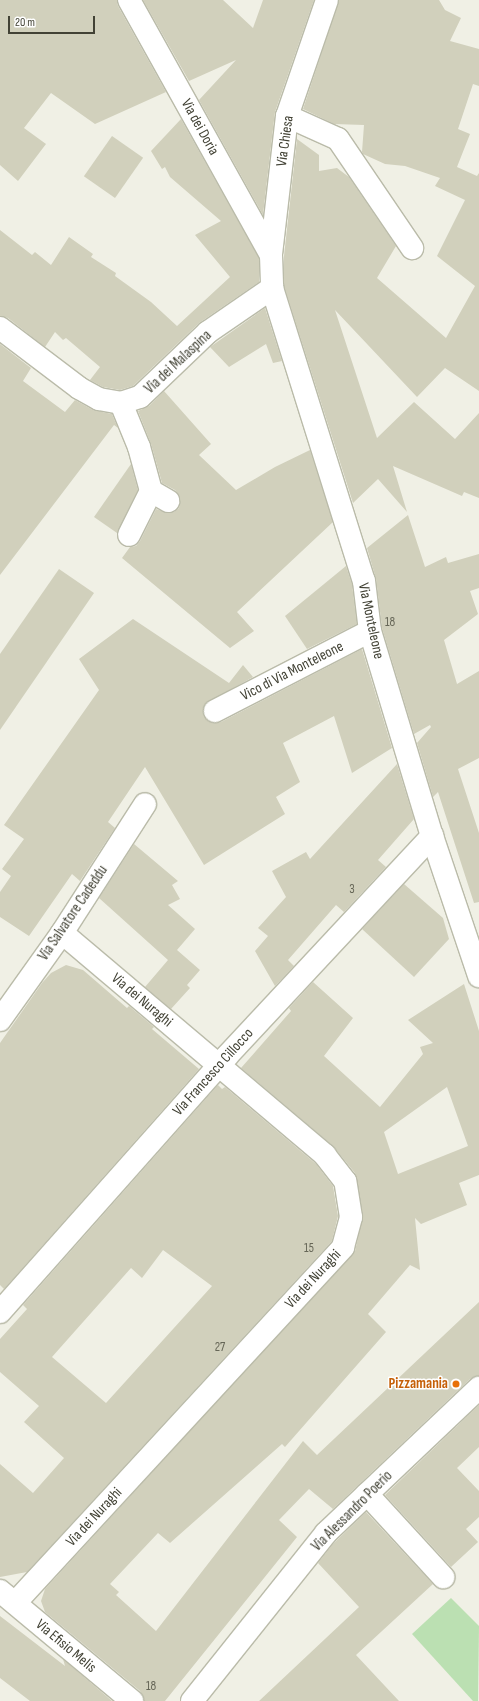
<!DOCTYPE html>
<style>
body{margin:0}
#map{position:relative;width:479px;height:1701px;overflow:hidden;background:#f0f0e5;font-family:"Sofia Sans Condensed",sans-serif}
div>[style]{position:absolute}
.green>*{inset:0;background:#bbe0b2}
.building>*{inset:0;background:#d1d0bc;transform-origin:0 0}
.roads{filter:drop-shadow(1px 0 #babba9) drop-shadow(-1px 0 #babba9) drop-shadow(0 1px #babba9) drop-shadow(0 -1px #babba9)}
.minor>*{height:22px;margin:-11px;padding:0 11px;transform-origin:11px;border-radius:11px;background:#fff}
.dots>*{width:11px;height:11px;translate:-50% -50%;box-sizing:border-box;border:2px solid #fff;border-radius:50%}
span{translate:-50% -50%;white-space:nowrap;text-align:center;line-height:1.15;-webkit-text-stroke:3px #fff;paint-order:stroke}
.number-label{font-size:13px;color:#666657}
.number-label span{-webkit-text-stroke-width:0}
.street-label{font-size:15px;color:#424235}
.food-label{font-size:15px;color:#c56008;font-weight:700}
.right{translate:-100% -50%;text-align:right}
.scale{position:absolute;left:8px;top:16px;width:87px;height:18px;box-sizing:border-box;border:2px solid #424235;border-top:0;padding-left:5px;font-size:12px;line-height:14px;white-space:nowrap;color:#424235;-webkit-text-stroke:3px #fff;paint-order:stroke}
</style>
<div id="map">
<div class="green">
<div style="clip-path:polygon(451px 1598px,479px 1626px,478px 1701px,473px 1701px,412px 1634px)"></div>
</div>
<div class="building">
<div style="clip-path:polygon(0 0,117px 0,118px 6px,166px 92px,95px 124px,51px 93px,24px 128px,46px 144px,18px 181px,0 165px)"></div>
<div style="clip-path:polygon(143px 0,223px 0,253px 28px,263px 0,314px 0,275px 112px,263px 215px,199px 100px,236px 60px,189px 81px)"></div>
<div style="clip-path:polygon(339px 0,439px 0,445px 10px,461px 18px,450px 41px,479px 49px,479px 86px,473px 84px,458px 129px,470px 134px,457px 167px,477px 176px,479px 173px,479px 391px,445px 368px,417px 397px,335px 310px,377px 438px,414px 402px,455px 439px,479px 413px,479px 498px,464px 492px,462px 496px,393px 466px,407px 512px,378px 479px,353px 503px,284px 286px,284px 256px,297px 139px,319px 155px,319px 171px,337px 168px,349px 177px,396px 246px,377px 278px,446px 338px,475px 286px,437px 256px,465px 200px,435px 186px,440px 178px,405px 166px,385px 164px,363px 154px,362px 152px,364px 125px,334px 124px,303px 109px)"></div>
<div style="clip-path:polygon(181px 119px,259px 258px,259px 282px,199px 323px,133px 386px,120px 390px,103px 387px,90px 380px,100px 367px,66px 338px,63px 340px,55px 332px,45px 347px,8px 318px,0 316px,0 230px,32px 255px,35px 252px,51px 265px,69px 237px,93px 254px,91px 257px,116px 273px,115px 276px,151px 302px,177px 326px,230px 277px,195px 235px,221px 221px,170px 177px,165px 167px,162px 169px,151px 151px)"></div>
<div style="left:112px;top:136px;width:38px;height:49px;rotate:35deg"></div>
<div style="clip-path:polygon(265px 308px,282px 361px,273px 363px,266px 344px,229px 367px,210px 347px)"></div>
<div style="clip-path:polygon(0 344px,31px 368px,23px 381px,65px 412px,75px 400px,93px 410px,112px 414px,118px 428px,114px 425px,0 575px)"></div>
<div style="clip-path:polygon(164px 391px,211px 444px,199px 455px,236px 490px,275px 467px,310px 450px,333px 522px,237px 612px,254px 631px,230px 648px,122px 558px,130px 547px,136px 546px,140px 541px,156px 509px,168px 513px,174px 512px,179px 508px,180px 501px,179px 495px,175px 490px,162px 483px,151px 444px,138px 411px,149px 406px)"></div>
<div style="clip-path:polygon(131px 464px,138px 490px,117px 533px,94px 517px)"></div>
<div style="clip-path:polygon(408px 515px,425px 567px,446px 557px,448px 563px,479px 554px,479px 588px,470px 591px,478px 614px,444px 640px,457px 684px,479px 671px,479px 758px,458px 769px,479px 833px,479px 902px,474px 903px,438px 792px,433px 797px,417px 743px,431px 727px,430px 725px,414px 734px,382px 628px,376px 579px,367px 548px)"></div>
<div style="clip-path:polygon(346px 566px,352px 584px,357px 624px,307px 649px,285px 616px)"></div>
<div style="clip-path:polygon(59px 569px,94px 593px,0 730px,0 654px)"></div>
<div style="clip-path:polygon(133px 619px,229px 683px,243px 665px,253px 677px,205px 704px,203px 710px,204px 716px,208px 721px,214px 723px,221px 722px,362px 649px,392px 748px,352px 773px,334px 716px,283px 743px,300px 782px,276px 797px,285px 814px,204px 865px,145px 767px,108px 822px,115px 828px,80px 881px,72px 874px,29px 936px,0 917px,0 892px,11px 876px,2px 869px,24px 839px,4px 825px,99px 690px,79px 659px)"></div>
<div style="clip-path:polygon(397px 764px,414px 819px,378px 860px,386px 867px,344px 912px,336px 905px,288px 960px,294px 966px,275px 986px,255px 951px,268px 936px,258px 928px,286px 897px,272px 871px,306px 852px,310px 859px)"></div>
<div style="clip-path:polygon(134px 844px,178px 881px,172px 885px,180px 899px,168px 905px,195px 929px,177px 950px,200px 970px,187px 985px,190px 988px,171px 1009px,145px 987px,168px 960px,99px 898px)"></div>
<div style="clip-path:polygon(404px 884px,443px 918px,449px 939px,414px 977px,362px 929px)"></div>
<div style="clip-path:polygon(66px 965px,83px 970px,127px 1008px,129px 1006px,154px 1027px,152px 1029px,199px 1069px,4px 1289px,0 1285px,0 1043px,42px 983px,51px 973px)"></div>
<div style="clip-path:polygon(evenodd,313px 982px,353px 1018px,324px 1056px,380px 1107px,423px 1054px,420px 1047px,433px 1043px,408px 1020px,464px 984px,479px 1031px,479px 1175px,459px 1183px,467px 1205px,421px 1224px,415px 1218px,420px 1270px,410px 1265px,368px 1314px,386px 1332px,285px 1447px,282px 1444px,170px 1543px,158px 1533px,110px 1584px,119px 1592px,116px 1595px,156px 1631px,303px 1441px,317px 1455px,479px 1302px,479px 1376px,470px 1379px,333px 1509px,309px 1489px,279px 1520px,297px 1537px,165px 1701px,144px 1701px,140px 1691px,45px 1612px,41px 1601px,45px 1589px,355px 1251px,363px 1215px,355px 1173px,333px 1146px,241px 1068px,291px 1011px,289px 1008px,313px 982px,447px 1087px,468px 1146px,398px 1174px,384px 1132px,447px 1087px)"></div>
<div style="clip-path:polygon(evenodd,218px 1085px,222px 1089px,225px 1087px,316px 1164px,333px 1186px,338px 1216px,332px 1241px,27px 1572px,0 1577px,0 1464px,33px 1493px,64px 1458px,24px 1422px,39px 1406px,0 1372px,0 1339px,27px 1309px,23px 1305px,218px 1085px,163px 1250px,212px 1286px,106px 1403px,52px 1357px,131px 1268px,142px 1278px,163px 1250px)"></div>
<div style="clip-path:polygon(479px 1405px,479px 1447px,457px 1468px,479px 1491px,479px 1517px,466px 1529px,478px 1542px,451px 1567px,385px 1495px)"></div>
<div style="clip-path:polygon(366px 1512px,433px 1584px,356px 1655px,399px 1701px,259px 1701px,359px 1607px,318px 1563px,333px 1544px)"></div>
<div style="clip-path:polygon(0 1616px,65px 1666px,63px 1659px,112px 1701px,30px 1701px,0 1678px)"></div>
</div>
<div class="roads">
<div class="minor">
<div style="left:129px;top:0;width:292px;rotate:60.9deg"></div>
<div style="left:327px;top:0;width:123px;rotate:109deg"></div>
<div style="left:287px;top:116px;width:140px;rotate:96.6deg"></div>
<div style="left:271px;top:255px;width:33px;rotate:88deg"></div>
<div style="left:272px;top:288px;width:307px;rotate:72.6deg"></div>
<div style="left:364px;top:581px;width:50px;rotate:83.2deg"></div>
<div style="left:370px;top:631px;width:214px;rotate:73.2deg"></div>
<div style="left:432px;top:836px;width:148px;rotate:71.4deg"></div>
<div style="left:287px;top:116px;width:56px;rotate:24.3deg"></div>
<div style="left:338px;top:139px;width:132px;rotate:55.8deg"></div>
<div style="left:0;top:328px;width:99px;rotate:37.2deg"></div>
<div style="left:79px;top:388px;width:23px;rotate:29deg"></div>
<div style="left:99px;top:399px;width:22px;rotate:10deg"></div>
<div style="left:121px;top:403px;width:20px;rotate:-18deg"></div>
<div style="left:140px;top:397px;width:94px;rotate:-43.7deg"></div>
<div style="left:208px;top:332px;width:78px;rotate:-34.5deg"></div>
<div style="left:121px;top:403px;width:48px;rotate:67.8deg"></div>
<div style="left:139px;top:447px;width:46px;rotate:74.7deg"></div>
<div style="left:151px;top:491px;width:49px;rotate:116.6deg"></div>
<div style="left:151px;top:491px;width:20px;rotate:30deg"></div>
<div style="left:215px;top:711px;width:174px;rotate:-27.3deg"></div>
<div style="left:0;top:1020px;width:107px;rotate:-54.5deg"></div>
<div style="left:62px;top:933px;width:153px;rotate:-57.2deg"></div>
<div style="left:0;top:1312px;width:342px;rotate:-48.4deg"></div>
<div style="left:227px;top:1056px;width:301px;rotate:-47deg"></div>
<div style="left:367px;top:1494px;width:113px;rotate:47.5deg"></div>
<div style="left:0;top:1591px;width:172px;rotate:39.8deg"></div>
<div style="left:15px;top:1603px;width:484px;rotate:-47.3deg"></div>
<div style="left:343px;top:1247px;width:31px;rotate:-75deg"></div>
<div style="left:351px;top:1217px;width:36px;rotate:-99deg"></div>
<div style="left:345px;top:1181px;width:33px;rotate:-128deg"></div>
<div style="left:325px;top:1155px;width:344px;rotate:-139.8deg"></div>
<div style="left:192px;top:1701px;width:215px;rotate:-51.4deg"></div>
<div style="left:326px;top:1533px;width:211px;rotate:-43.5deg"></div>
</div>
</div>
<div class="dots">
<div style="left:456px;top:1384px;background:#e8710a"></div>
</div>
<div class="number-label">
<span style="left:390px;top:622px">18</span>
<span style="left:352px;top:889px">3</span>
<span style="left:309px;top:1248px">15</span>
<span style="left:220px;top:1347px">27</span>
<span style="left:151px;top:1686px">18</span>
</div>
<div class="street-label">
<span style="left:200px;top:127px;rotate:61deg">Via dei Doria</span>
<span style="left:285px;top:141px;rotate:-82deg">Via Chiesa</span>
<span style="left:178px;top:362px;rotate:-43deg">Via dei Malaspina</span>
<span style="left:371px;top:621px;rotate:78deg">Via Monteleone</span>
<span style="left:292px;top:671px;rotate:-27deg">Vico di Via Monteleone</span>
<span style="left:73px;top:913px;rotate:-56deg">Via Salvatore Cadeddu</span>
<span style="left:142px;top:1000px;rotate:40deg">Via dei Nuraghi</span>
<span style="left:213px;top:1072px;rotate:-48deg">Via Francesco Cillocco</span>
<span style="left:313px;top:1279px;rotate:-47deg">Via dei Nuraghi</span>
<span style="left:352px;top:1511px;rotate:-45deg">Via Alessandro Poerio</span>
<span style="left:94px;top:1517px;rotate:-47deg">Via dei Nuraghi</span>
<span style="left:66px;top:1646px;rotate:40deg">Via Efisio Melis</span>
</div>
<div class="food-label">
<span class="right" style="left:448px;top:1384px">Pizzamania</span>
</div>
<div class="scale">20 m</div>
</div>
